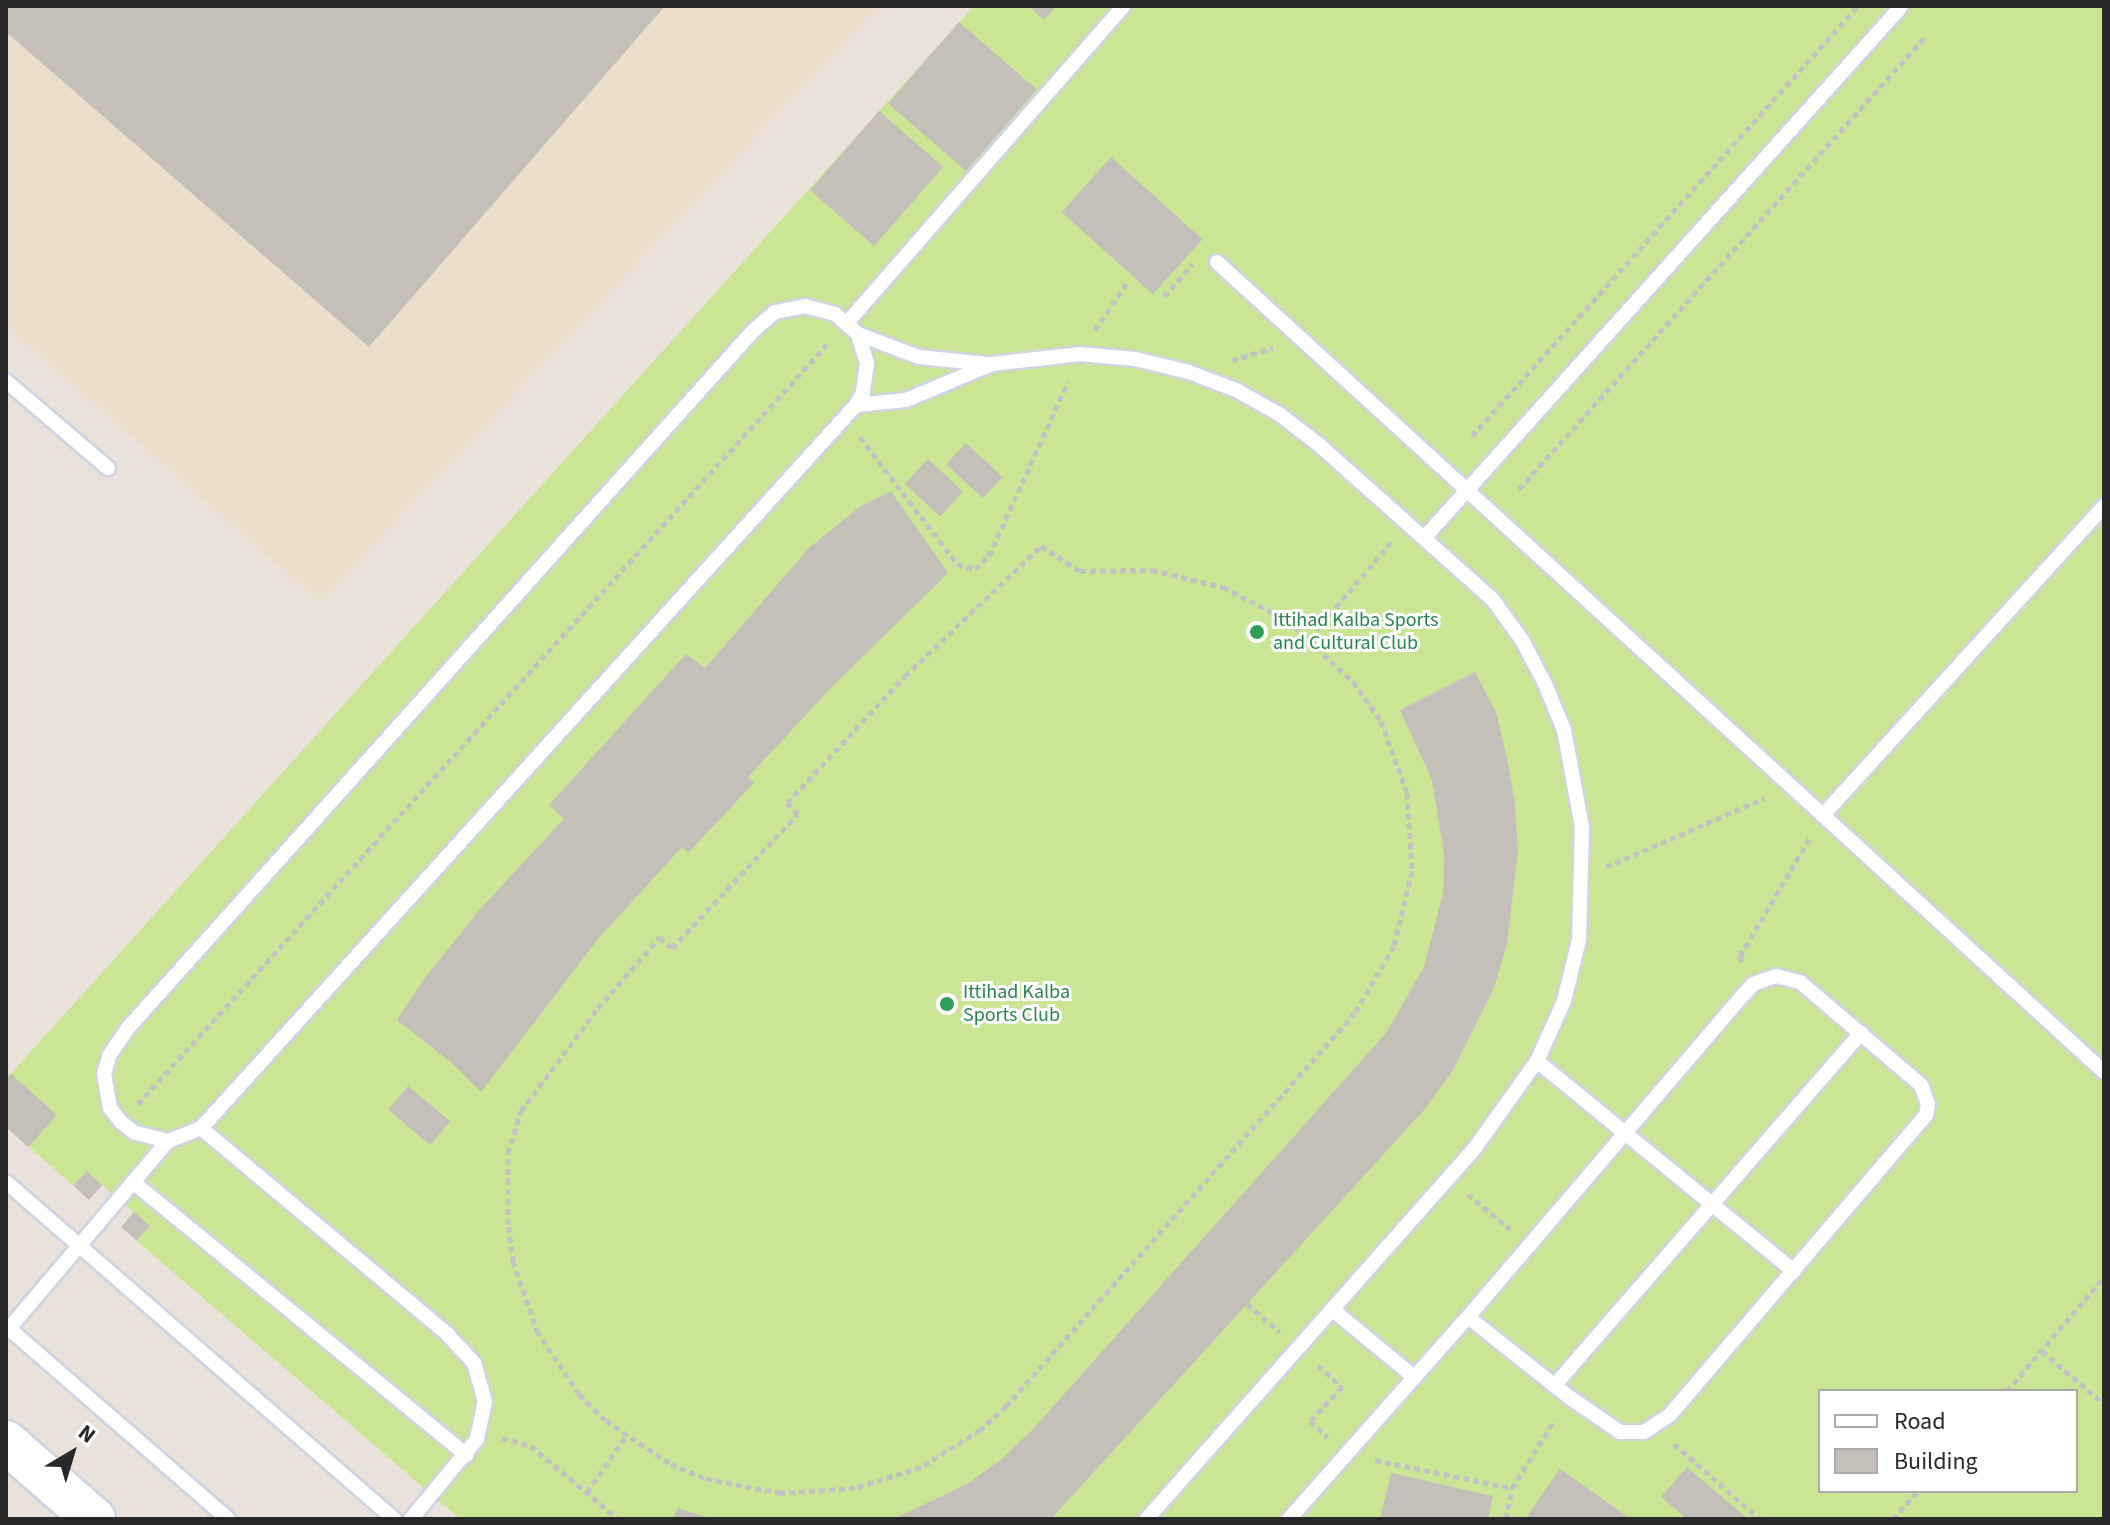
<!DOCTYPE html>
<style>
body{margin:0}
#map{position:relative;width:2110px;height:1525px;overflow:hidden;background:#eae2da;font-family:"Source Sans 3",sans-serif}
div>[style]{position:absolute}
.education>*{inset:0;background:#ebdeca}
.pitch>*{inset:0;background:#cae694}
.building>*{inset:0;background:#c5bfba;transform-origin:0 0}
.path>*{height:5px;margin-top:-2.5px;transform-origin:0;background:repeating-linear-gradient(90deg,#c3c3c3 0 6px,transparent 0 10px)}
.roads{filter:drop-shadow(2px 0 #cfd4e1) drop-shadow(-2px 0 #cfd4e1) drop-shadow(0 2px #cfd4e1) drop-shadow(0 -2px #cfd4e1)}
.lane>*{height:14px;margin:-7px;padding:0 7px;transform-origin:7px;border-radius:7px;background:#fff}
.secondary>*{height:42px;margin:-21px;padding:0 21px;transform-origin:21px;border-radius:21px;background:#fff}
.dots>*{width:22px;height:22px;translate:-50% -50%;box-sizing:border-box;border:4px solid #fff;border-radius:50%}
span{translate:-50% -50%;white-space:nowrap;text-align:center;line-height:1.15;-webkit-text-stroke:6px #fff;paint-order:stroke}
.leisure-label{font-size:20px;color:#27864d}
.left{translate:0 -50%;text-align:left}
.frame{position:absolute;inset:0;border:8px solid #282828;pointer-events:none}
.legend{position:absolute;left:1818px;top:1389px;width:260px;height:104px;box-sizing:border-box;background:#fff;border:2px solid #a9a9a9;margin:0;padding:10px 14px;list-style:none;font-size:24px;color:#282828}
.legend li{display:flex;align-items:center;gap:16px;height:40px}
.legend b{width:40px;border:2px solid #a9a9a9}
.north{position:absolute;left:32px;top:1413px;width:80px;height:80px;-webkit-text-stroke:6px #fff;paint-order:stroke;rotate:38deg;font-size:22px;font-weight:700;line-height:32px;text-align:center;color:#282828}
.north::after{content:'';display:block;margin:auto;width:28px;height:36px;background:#282828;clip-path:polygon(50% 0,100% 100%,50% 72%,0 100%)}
</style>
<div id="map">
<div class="education">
<div style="clip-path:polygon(6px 6px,879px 6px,320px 602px,6px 326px)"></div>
</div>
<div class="pitch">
<div style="clip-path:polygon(evenodd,974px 6px,2104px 6px,2104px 1519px,460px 1519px,137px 1241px,149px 1226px,87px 1171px,74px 1186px,6px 1127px,6px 1079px,974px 6px,1820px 1391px,2076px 1391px,2076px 1491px,1820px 1491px,1820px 1391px)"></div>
</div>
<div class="building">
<div style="clip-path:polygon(6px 6px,665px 6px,369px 347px,6px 32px)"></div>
<div style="clip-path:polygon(1028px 6px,1056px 6px,1044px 20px)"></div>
<div style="left:959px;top:22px;width:103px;height:108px;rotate:41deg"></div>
<div style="left:879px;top:111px;width:85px;height:105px;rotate:41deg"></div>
<div style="left:1111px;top:157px;width:123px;height:74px;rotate:42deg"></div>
<div style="left:966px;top:443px;width:50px;height:29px;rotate:43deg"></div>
<div style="left:928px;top:459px;width:48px;height:34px;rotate:43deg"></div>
<div style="clip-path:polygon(891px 491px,948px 573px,829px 690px,748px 777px,754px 783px,688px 853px,682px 847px,598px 939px,481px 1092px,453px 1064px,397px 1020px,424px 979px,481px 908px,564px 819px,549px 805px,686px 654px,705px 668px,810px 547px,861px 506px)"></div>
<div style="clip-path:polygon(1475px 672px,1496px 712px,1507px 758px,1515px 804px,1518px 851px,1507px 944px,1494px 988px,1452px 1072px,1424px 1110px,1051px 1519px,893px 1519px,967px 1484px,1002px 1459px,1033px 1429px,1386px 1033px,1424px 967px,1443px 893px,1444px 855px,1432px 780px,1400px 710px)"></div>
<div style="clip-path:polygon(11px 1074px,57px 1115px,28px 1147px,6px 1127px,6px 1079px)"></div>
<div style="left:408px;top:1086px;width:55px;height:31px;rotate:40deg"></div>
<div style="left:87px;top:1171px;width:21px;height:20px;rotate:43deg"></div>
<div style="left:134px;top:1212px;width:21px;height:20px;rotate:41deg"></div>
<div style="clip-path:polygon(1687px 1467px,1748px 1519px,1687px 1519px,1661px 1497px)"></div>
<div style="clip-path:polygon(1560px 1469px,1631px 1519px,1525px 1519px)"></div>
<div style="clip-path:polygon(1391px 1473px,1493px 1496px,1488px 1519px,1380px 1519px)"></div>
<div style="clip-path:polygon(678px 1508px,709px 1518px,709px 1519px,672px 1519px)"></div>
</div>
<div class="path">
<div style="left:1164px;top:296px;width:43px;rotate:-47.8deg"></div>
<div style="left:1095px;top:330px;width:60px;rotate:-55.8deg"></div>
<div style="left:1232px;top:360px;width:43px;rotate:-16.3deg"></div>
<div style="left:1472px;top:436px;width:578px;rotate:-48.09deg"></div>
<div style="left:860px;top:437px;width:160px;rotate:52.6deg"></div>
<div style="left:957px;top:564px;width:19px;rotate:16deg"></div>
<div style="left:975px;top:569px;width:19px;rotate:-43deg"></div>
<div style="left:989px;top:556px;width:191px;rotate:-65.6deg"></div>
<div style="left:1519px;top:489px;width:609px;rotate:-48.06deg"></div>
<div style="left:1041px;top:546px;width:46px;rotate:32.7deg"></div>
<div style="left:1080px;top:571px;width:72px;rotate:-0.8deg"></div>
<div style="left:1152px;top:570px;width:73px;rotate:13.5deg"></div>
<div style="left:1223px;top:587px;width:72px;rotate:27.3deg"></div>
<div style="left:1287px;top:620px;width:91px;rotate:43.2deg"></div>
<div style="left:1353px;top:682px;width:48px;rotate:54.3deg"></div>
<div style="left:1381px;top:721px;width:77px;rotate:70.1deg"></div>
<div style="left:1407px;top:793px;width:78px;rotate:86.3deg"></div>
<div style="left:1412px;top:871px;width:77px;rotate:103.5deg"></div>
<div style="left:1394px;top:946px;width:78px;rotate:120.2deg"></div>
<div style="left:1355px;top:1013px;width:526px;rotate:131.61deg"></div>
<div style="left:1006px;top:1406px;width:35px;rotate:137deg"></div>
<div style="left:980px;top:1430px;width:70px;rotate:147.9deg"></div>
<div style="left:921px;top:1467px;width:69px;rotate:162.3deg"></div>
<div style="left:855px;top:1488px;width:74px;rotate:176.1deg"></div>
<div style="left:781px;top:1493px;width:78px;rotate:-169deg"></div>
<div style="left:704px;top:1478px;width:38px;rotate:-157deg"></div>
<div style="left:669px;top:1463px;width:77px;rotate:-146.1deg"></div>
<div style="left:605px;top:1420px;width:37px;rotate:-135deg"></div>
<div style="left:579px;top:1394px;width:73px;rotate:-123.9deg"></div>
<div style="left:538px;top:1333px;width:75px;rotate:-109.4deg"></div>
<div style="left:513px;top:1262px;width:38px;rotate:-97deg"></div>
<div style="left:508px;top:1224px;width:71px;rotate:-90deg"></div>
<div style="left:508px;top:1153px;width:44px;rotate:-72.8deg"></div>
<div style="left:521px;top:1111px;width:129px;rotate:-53.2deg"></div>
<div style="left:598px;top:1008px;width:94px;rotate:-48.9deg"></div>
<div style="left:660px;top:937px;width:16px;rotate:43deg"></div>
<div style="left:672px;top:948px;width:184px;rotate:-46.8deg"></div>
<div style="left:798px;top:814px;width:16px;rotate:-135deg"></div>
<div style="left:787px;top:803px;width:173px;rotate:-47.1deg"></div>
<div style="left:905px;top:676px;width:188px;rotate:-43.7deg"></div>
<div style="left:1310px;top:638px;width:127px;rotate:-49.8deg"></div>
<div style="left:1606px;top:867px;width:173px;rotate:-23.5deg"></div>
<div style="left:1742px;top:962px;width:6px;rotate:-108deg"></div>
<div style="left:1740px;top:956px;width:139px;rotate:-59.4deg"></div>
<div style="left:138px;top:1104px;width:1030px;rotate:-47.79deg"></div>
<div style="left:1468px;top:1194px;width:55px;rotate:39.8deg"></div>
<div style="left:1247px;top:1304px;width:43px;rotate:40.3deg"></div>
<div style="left:2042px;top:1351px;width:82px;rotate:40.5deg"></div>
<div style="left:1318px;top:1365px;width:33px;rotate:43deg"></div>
<div style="left:1342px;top:1387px;width:47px;rotate:133.3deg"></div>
<div style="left:1310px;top:1421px;width:24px;rotate:42deg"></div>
<div style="left:2007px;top:1391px;width:150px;rotate:-49.6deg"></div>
<div style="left:502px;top:1438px;width:30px;rotate:15deg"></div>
<div style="left:531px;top:1446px;width:114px;rotate:40deg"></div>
<div style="left:1674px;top:1444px;width:114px;rotate:41.1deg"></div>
<div style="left:1375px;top:1460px;width:140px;rotate:11.6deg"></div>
<div style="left:1512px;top:1488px;width:81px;rotate:-58.1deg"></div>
<div style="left:587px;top:1492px;width:68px;rotate:-55.1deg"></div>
<div style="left:1506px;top:1519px;width:32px;rotate:-79deg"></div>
<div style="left:1893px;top:1519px;width:38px;rotate:-48deg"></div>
</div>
<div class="roads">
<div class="lane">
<div style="left:1217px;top:262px;width:1201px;rotate:42.4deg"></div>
<div style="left:805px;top:306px;width:31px;rotate:15deg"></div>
<div style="left:835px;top:314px;width:30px;rotate:41deg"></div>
<div style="left:858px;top:334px;width:30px;rotate:73deg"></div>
<div style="left:867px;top:363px;width:30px;rotate:98deg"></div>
<div style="left:863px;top:393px;width:14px;rotate:120deg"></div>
<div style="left:856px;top:405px;width:976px;rotate:132.17deg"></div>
<div style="left:201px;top:1128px;width:35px;rotate:158deg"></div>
<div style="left:168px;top:1141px;width:34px;rotate:-166deg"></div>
<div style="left:135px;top:1133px;width:18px;rotate:-142deg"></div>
<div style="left:121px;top:1122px;width:18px;rotate:-128deg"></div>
<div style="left:110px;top:1108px;width:35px;rotate:-100deg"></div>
<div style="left:104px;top:1074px;width:19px;rotate:-74deg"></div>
<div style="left:109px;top:1056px;width:34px;rotate:-56deg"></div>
<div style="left:128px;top:1028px;width:935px;rotate:-48.12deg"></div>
<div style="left:752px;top:332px;width:30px;rotate:-41deg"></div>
<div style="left:775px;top:312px;width:31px;rotate:-11deg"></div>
<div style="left:847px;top:323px;width:421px;rotate:-48.9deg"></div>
<div style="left:858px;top:334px;width:65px;rotate:20.7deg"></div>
<div style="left:919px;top:357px;width:69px;rotate:5.8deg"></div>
<div style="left:6px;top:381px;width:134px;rotate:40.5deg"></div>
<div style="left:856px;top:405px;width:50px;rotate:-5.7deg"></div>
<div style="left:906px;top:400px;width:93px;rotate:-22.7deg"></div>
<div style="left:992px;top:364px;width:89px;rotate:-6.5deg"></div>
<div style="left:1080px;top:354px;width:55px;rotate:5.2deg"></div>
<div style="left:1135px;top:359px;width:56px;rotate:13.5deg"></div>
<div style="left:1189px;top:372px;width:50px;rotate:21deg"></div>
<div style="left:1236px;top:390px;width:49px;rotate:29.2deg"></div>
<div style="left:1279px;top:414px;width:49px;rotate:37.6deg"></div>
<div style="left:1318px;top:444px;width:234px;rotate:41.7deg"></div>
<div style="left:1493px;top:600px;width:49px;rotate:54.1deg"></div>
<div style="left:1522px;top:640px;width:50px;rotate:62.4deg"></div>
<div style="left:1545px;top:684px;width:50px;rotate:67.6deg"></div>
<div style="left:1564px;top:730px;width:99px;rotate:79.5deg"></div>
<div style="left:1582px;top:827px;width:113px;rotate:91.5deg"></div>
<div style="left:1579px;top:940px;width:63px;rotate:103.8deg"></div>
<div style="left:1564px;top:1001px;width:66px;rotate:114.2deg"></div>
<div style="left:1537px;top:1061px;width:107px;rotate:125.5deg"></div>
<div style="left:1475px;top:1148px;width:495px;rotate:131.5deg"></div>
<div style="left:1425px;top:537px;width:711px;rotate:-48.08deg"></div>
<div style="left:1823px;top:815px;width:418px;rotate:-47.7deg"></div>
<div style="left:1776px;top:976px;width:25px;rotate:14deg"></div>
<div style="left:1800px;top:982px;width:159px;rotate:40.4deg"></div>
<div style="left:1921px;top:1085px;width:20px;rotate:70deg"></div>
<div style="left:1928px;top:1104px;width:11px;rotate:100deg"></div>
<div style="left:1926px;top:1115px;width:394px;rotate:130.5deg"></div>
<div style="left:1670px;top:1415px;width:31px;rotate:147deg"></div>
<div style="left:1644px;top:1432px;width:24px;rotate:180deg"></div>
<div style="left:1620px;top:1432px;width:62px;rotate:-145.5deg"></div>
<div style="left:1569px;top:1397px;width:129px;rotate:-141.6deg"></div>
<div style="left:1468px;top:1317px;width:426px;rotate:-49.5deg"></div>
<div style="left:1745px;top:993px;width:12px;rotate:-48deg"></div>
<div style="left:1753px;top:984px;width:24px;rotate:-19deg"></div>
<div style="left:1537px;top:1061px;width:332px;rotate:39.3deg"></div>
<div style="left:201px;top:1128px;width:321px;rotate:39.9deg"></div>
<div style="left:447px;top:1334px;width:40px;rotate:47deg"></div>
<div style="left:474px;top:1363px;width:40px;rotate:74deg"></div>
<div style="left:485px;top:1401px;width:39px;rotate:102deg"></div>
<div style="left:477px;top:1439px;width:104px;rotate:129.5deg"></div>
<div style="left:6px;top:1182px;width:514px;rotate:40.98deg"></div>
<div style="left:133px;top:1182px;width:431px;rotate:39.3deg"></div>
<div style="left:1333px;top:1310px;width:105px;rotate:39.6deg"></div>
<div style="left:6px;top:1326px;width:294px;rotate:41deg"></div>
<div style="left:6px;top:1332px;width:250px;rotate:-49.7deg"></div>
<div style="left:1554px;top:1386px;width:468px;rotate:-49deg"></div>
<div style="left:1289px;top:1519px;width:270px;rotate:-48.5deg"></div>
</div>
<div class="secondary">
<div style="left:6px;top:1442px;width:117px;rotate:41.2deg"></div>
</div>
</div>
<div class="dots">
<div style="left:1257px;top:632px;background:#2e9e5b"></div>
<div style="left:947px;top:1004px;background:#2e9e5b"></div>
</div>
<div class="leisure-label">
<span class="left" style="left:1273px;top:632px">Ittihad Kalba Sports<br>and Cultural Club</span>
<span class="left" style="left:963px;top:1004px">Ittihad Kalba<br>Sports Club</span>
</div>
<div class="frame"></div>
<ul class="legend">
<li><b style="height:10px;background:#fff"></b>Road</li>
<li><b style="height:22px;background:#c5bfba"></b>Building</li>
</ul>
<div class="north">N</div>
</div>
